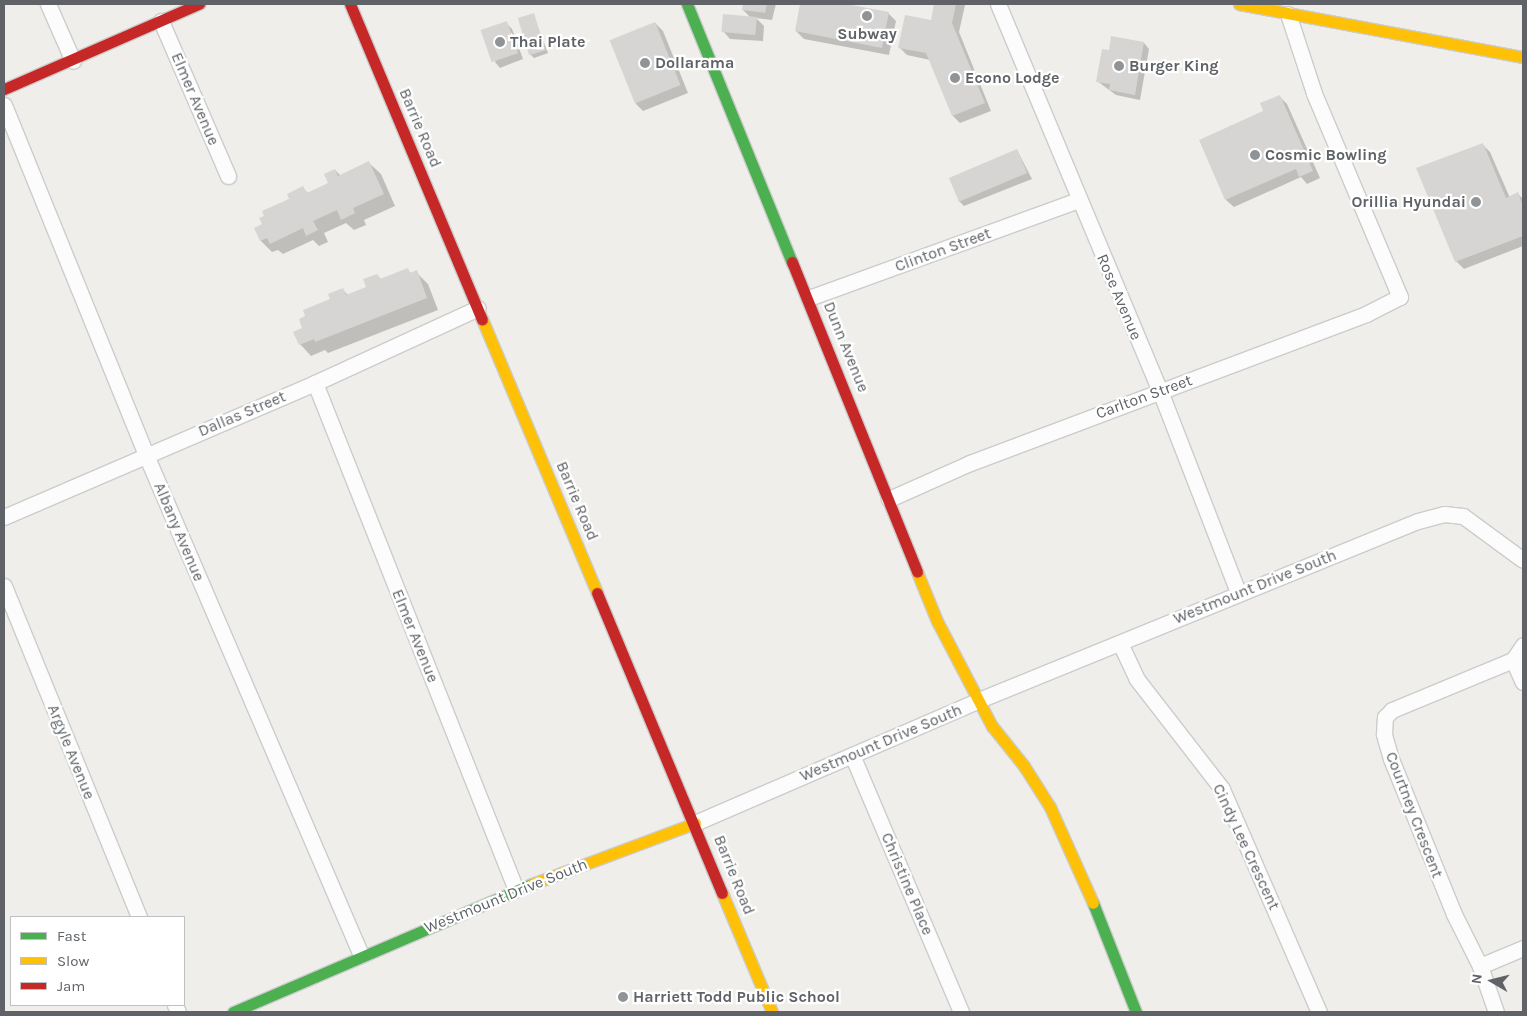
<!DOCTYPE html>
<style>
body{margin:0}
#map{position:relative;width:1527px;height:1016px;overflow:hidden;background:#efeeea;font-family:Karla,sans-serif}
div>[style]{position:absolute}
.shadow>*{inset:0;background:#0003}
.building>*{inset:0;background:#d6d5d3;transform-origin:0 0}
.roads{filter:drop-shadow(1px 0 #cbcccc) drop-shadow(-1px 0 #cbcccc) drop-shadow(0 1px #cbcccc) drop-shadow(0 -1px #cbcccc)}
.street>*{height:15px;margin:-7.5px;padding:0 7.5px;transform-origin:7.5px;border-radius:7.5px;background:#fdfcfc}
.fast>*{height:11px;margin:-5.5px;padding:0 5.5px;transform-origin:5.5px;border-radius:5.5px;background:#4caf50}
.slow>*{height:11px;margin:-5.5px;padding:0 5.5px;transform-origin:5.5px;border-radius:5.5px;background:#ffc107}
.jam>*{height:11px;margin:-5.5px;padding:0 5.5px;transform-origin:5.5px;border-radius:5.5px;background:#c62828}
.dots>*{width:14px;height:14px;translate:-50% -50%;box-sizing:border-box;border:2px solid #fff;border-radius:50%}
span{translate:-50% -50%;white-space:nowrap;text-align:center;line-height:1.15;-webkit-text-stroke:4.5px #fff;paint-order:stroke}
.poi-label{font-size:16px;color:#5f6368;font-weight:700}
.left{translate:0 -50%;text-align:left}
.right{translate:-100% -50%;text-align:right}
.street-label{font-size:16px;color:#5f6368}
.frame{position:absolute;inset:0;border:5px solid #5f6368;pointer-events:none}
.legend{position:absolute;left:10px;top:916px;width:175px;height:90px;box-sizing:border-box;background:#fff;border:1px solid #bfc1c3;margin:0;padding:6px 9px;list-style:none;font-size:15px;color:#5f6368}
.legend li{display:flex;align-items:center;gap:10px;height:25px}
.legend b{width:25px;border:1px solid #bfc1c3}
.north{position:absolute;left:1467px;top:956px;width:50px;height:50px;-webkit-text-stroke:4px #fff;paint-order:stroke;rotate:278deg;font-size:14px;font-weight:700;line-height:20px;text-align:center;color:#5f6368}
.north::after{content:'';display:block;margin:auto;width:18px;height:22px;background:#5f6368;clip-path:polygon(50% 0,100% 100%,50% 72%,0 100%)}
</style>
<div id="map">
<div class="shadow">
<div style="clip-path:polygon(744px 4px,776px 4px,772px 20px,756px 18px,764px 26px,763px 41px,730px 39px,723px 31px,751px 18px,743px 10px)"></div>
<div style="clip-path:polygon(801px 4px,839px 4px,888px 13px,896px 21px,889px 55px,804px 39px,796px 31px)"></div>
<div style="clip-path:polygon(936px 4px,965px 5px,959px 32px,991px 111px,960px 123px,953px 116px,930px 60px,907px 55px,900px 48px,932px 21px)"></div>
<div style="clip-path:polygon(533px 15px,548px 53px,534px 58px,530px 54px)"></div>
<div style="clip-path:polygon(506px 23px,512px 29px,523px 59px,500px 68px,495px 62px)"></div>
<div style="clip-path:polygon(655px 23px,663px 31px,688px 93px,643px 111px,636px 104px)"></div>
<div style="clip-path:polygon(1144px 43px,1149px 49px,1140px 100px,1116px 95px,1097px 81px,1110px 51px)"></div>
<div style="clip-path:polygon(1279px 96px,1287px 104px,1320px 178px,1307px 184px,1301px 177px,1234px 207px,1226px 200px,1200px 141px,1265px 112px)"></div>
<div style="clip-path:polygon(1482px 144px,1490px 152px,1510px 198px,1518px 194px,1523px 199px,1523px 246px,1464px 269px,1456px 261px)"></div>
<div style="clip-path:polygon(1017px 150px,1032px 179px,964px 206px,958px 200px)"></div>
<div style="clip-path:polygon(369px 163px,381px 174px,395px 206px,364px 220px,366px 225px,354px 230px,346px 223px,324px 233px,328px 242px,319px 246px,313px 240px,283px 254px,278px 250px,272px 252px,261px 241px,264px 224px,303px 188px,309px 194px,330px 184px,335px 170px,341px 176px)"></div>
<div style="clip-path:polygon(407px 270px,412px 274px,416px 272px,428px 284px,438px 310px,328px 353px,325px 350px,311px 356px,300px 344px,304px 329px,343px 290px,349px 296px,368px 288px,377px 275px,382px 280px)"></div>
</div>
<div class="building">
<div style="clip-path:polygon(743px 4px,767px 4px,765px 13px,742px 10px)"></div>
<div style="clip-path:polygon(800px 4px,846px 4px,889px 12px,882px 48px,795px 31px)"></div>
<div style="clip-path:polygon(934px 4px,956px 4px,952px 23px,985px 103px,952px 116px,926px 53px,898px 48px,905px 15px,931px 20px)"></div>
<div style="left:534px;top:13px;width:39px;height:17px;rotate:73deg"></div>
<div style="left:723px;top:14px;width:34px;height:18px;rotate:5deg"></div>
<div style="left:507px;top:21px;width:34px;height:28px;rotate:71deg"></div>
<div style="left:655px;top:22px;width:68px;height:49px;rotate:68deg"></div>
<div style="clip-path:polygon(1111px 36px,1144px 42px,1135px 95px,1109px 90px,1110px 84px,1096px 82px,1102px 49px,1109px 50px)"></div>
<div style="clip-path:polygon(1280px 95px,1313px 171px,1299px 177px,1296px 169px,1225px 200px,1199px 140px,1263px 111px,1260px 103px)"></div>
<div style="clip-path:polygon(1483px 143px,1506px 198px,1518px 192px,1523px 206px,1523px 236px,1455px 262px,1416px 168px)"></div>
<div style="left:1017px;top:149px;width:26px;height:74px;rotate:67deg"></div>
<div style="clip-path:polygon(369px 161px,384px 194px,353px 208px,355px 213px,341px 220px,337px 210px,313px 221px,318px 230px,306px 236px,303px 228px,270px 244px,267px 238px,260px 241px,254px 228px,262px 224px,259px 218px,264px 216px,262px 211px,289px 199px,287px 194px,303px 186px,307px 193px,328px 183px,324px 174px,335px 169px,338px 176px)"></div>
<div style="clip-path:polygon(408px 268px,410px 273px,417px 270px,427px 298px,315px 342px,314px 339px,299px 345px,293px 332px,302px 328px,299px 319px,305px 316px,303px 310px,330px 299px,328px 294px,343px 288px,346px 295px,366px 287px,363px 279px,377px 274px,380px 279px)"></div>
</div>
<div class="roads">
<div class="street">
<div style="left:48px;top:4px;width:62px;rotate:66.3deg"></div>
<div style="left:998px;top:4px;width:420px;rotate:67.3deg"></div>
<div style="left:1160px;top:391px;width:216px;rotate:68.8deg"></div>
<div style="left:161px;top:21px;width:169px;rotate:66.6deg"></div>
<div style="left:4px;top:105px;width:378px;rotate:67.9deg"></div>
<div style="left:146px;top:455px;width:544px;rotate:66.73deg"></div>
<div style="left:809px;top:298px;width:286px;rotate:-20deg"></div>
<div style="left:315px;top:383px;width:545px;rotate:68.37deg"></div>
<div style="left:889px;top:499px;width:89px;rotate:-24deg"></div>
<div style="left:970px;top:463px;width:423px;rotate:-20.6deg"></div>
<div style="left:1366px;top:314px;width:38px;rotate:-27deg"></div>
<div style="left:1400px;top:297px;width:221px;rotate:-112.9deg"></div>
<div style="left:1314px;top:93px;width:83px;rotate:-108.2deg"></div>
<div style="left:4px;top:517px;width:339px;rotate:-23.3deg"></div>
<div style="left:315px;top:383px;width:179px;rotate:-24.7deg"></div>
<div style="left:4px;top:586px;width:357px;rotate:67.8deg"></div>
<div style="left:1120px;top:643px;width:38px;rotate:65deg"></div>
<div style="left:1136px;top:678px;width:140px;rotate:52.2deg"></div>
<div style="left:1222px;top:789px;width:243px;rotate:66.5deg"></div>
<div style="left:1513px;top:660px;width:24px;rotate:66deg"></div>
<div style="left:1513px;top:660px;width:18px;rotate:-56deg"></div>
<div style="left:852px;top:755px;width:279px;rotate:67deg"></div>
<div style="left:695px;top:823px;width:309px;rotate:-23.4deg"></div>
<div style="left:979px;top:700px;width:474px;rotate:-22.2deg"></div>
<div style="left:1418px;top:521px;width:27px;rotate:-15deg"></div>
<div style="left:1444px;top:514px;width:19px;rotate:6deg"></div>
<div style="left:1463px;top:516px;width:74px;rotate:36.3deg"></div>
<div style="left:1480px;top:966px;width:47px;rotate:-22.7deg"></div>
<div style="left:175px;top:1005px;width:8px;rotate:67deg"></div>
<div style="left:1496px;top:1012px;width:49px;rotate:-109.2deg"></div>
<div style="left:1480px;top:966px;width:58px;rotate:-116.6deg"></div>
<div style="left:1454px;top:914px;width:167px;rotate:-112.1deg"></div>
<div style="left:1391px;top:759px;width:26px;rotate:-106deg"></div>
<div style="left:1384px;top:734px;width:17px;rotate:-87deg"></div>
<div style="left:1385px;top:717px;width:10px;rotate:-45deg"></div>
<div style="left:1392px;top:710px;width:131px;rotate:-22.5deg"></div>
</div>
<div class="fast">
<div style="left:687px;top:4px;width:279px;rotate:67.9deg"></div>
<div style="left:1093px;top:903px;width:117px;rotate:68.5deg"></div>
<div style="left:233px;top:1012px;width:325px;rotate:-23.2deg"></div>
</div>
<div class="slow">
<div style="left:1239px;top:4px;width:289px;rotate:10.6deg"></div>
<div style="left:482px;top:319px;width:297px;rotate:67.2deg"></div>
<div style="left:917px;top:572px;width:53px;rotate:67.8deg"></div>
<div style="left:937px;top:621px;width:119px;rotate:62.4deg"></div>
<div style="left:992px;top:726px;width:51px;rotate:51.3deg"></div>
<div style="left:1024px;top:766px;width:49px;rotate:57.6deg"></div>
<div style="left:1050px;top:807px;width:105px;rotate:65.9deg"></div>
<div style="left:532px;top:884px;width:174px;rotate:-20.5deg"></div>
<div style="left:722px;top:893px;width:129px;rotate:67.2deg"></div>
</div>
<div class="jam">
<div style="left:350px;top:4px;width:342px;rotate:67.3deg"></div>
<div style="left:4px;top:89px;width:213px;rotate:-23.6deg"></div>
<div style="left:792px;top:262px;width:334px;rotate:68deg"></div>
<div style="left:597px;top:593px;width:325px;rotate:67.4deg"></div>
</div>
</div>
<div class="dots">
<div style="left:867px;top:16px;background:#919496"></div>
<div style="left:500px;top:42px;background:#919496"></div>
<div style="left:645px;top:63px;background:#919496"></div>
<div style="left:1119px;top:66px;background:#919496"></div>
<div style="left:955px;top:78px;background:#919496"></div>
<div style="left:1255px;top:155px;background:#919496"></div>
<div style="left:1476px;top:202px;background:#919496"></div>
<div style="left:623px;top:997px;background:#919496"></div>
</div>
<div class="poi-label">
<span style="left:867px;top:34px">Subway</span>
<span class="left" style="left:510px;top:42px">Thai Plate</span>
<span class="left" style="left:655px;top:63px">Dollarama</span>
<span class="left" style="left:1129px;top:66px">Burger King</span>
<span class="left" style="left:965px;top:78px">Econo Lodge</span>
<span class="left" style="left:1265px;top:155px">Cosmic Bowling</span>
<span class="right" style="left:1466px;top:202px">Orillia Hyundai</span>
<span class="left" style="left:633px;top:997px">Harriett Todd Public School</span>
</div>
<div class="street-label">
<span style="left:195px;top:99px;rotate:67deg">Elmer Avenue</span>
<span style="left:420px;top:128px;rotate:67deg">Barrie Road</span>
<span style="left:943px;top:250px;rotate:-20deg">Clinton Street</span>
<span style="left:1119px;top:297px;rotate:67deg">Rose Avenue</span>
<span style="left:846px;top:347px;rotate:68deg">Dunn Avenue</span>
<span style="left:1144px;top:397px;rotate:-20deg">Carlton Street</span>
<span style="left:242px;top:414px;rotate:-23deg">Dallas Street</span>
<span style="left:577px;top:501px;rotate:67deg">Barrie Road</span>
<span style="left:179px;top:532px;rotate:67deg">Albany Avenue</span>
<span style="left:1255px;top:587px;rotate:-22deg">Westmount Drive South</span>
<span style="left:415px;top:636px;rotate:68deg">Elmer Avenue</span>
<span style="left:881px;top:743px;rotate:-23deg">Westmount Drive South</span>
<span style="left:71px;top:752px;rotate:68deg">Argyle Avenue</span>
<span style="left:1414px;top:815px;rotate:69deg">Courtney Crescent</span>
<span style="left:1246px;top:847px;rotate:65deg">Cindy Lee Crescent</span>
<span style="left:734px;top:875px;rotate:68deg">Barrie Road</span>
<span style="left:907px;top:884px;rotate:67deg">Christine Place</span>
<span style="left:506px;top:896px;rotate:-22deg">Westmount Drive South</span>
</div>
<div class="frame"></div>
<ul class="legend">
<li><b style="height:6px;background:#4caf50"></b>Fast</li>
<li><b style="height:6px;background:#ffc107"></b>Slow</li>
<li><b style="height:6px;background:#c62828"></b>Jam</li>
</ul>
<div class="north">N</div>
</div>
